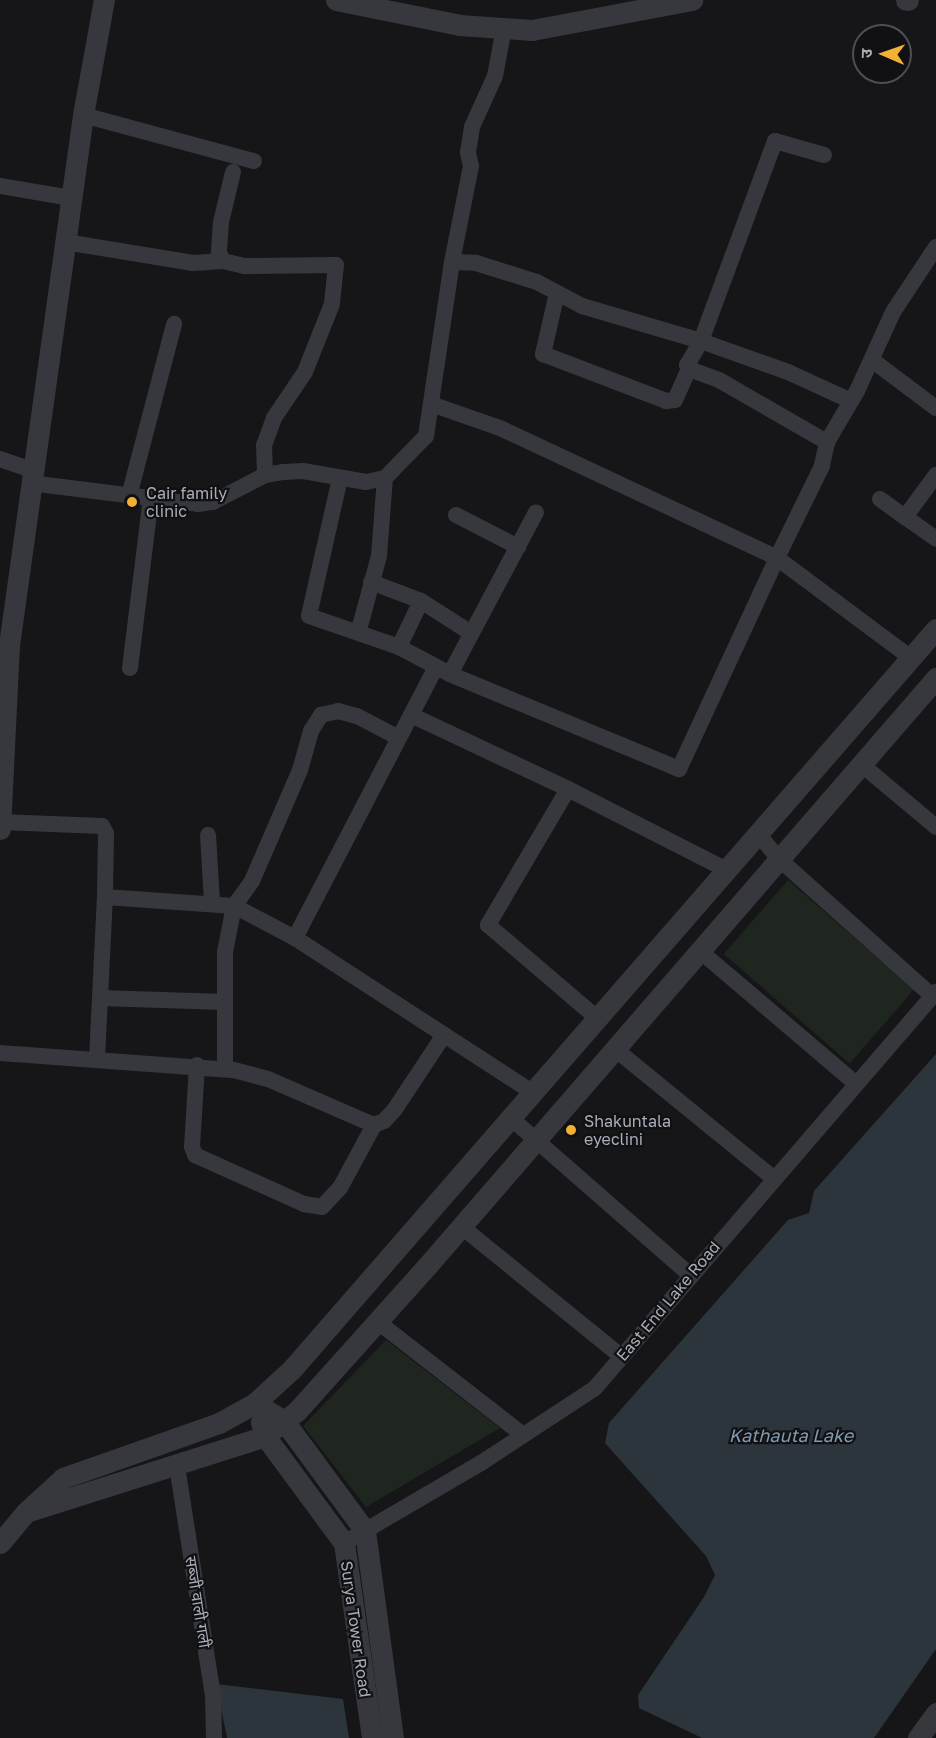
<!DOCTYPE html>
<meta charset="utf-8">
<style>
body{margin:0}
#map{position:relative;width:936px;height:1738px;overflow:hidden;background:#161618;font-family:"Golos Text","Noto Sans Devanagari",sans-serif}
div>[style]{position:absolute}
.green>*{inset:0;background:#1e261f;transform-origin:0 0}
.water>*{inset:0;background:#2c353c}
.minor>*{height:16px;margin:-8px;padding:0 8px;transform-origin:8px;border-radius:8px;background:#37383d}
.tertiary>*{height:21px;margin:-10.5px;padding:0 10.5px;transform-origin:10.5px;border-radius:10.5px;background:#37383d}
.dots>*{width:16px;height:16px;translate:-50% -50%;box-sizing:border-box;border:3px solid #111113;border-radius:50%}
span{translate:-50% -50%;white-space:nowrap;text-align:center;line-height:1.15;-webkit-text-stroke:4.5px #111113;paint-order:stroke}
.poi-label{font-size:16px;color:#a8adb8}
.left{translate:0 -50%;text-align:left}
.street-label{font-size:16px;color:#a8adb8}
.water-label{font-size:18px;color:#7f9bb3;font-style:italic}
.north{position:absolute;left:852px;top:24px;width:60px;height:60px;box-sizing:border-box;background:#111113;border:2px solid #4d4f55;border-radius:50%;rotate:272deg;font-size:16px;font-weight:700;line-height:24px;text-align:center;color:#a8adb8}
.north::after{content:'';display:block;margin:auto;width:21px;height:27px;background:#f2b134;clip-path:polygon(50% 0,100% 100%,50% 72%,0 100%)}
</style>
<div id="map">
<div class="green">
<div style="left:788px;top:880px;width:167px;height:98px;rotate:41deg"></div>
<div style="clip-path:polygon(386px 1340px,500px 1428px,366px 1507px,303px 1426px)"></div>
</div>
<div class="water">
<div style="clip-path:polygon(936px 1054px,936px 1649px,874px 1738px,702px 1738px,639px 1708px,638px 1695px,704px 1597px,715px 1575px,706px 1556px,605px 1443px,609px 1423px,788px 1220px,809px 1213px,814px 1191px)"></div>
<div style="clip-path:polygon(216px 1684px,343px 1699px,349px 1738px,227px 1738px)"></div>
</div>
<div class="minor">
<div style="left:504px;top:28px;width:49px;rotate:100.6deg"></div>
<div style="left:495px;top:76px;width:56px;rotate:114.3deg"></div>
<div style="left:472px;top:127px;width:26px;rotate:99deg"></div>
<div style="left:468px;top:153px;width:13px;rotate:77deg"></div>
<div style="left:471px;top:166px;width:98px;rotate:101.2deg"></div>
<div style="left:452px;top:262px;width:24px;rotate:2deg"></div>
<div style="left:476px;top:263px;width:64px;rotate:17.3deg"></div>
<div style="left:537px;top:282px;width:51px;rotate:28.1deg"></div>
<div style="left:582px;top:306px;width:124px;rotate:16.4deg"></div>
<div style="left:701px;top:341px;width:28px;rotate:120deg"></div>
<div style="left:687px;top:365px;width:4px;rotate:63deg"></div>
<div style="left:689px;top:369px;width:32px;rotate:20deg"></div>
<div style="left:719px;top:380px;width:125px;rotate:29.9deg"></div>
<div style="left:827px;top:442px;width:25px;rotate:102deg"></div>
<div style="left:822px;top:466px;width:102px;rotate:116.1deg"></div>
<div style="left:777px;top:558px;width:167px;rotate:36.7deg"></div>
<div style="left:83px;top:115px;width:177px;rotate:15.1deg"></div>
<div style="left:824px;top:155px;width:51px;rotate:-164.1deg"></div>
<div style="left:775px;top:141px;width:213px;rotate:110.3deg"></div>
<div style="left:701px;top:341px;width:92px;rotate:19.6deg"></div>
<div style="left:788px;top:372px;width:69px;rotate:24.7deg"></div>
<div style="left:233px;top:172px;width:51px;rotate:103.5deg"></div>
<div style="left:221px;top:222px;width:31px;rotate:94deg"></div>
<div style="left:219px;top:253px;width:9px;rotate:63deg"></div>
<div style="left:223px;top:261px;width:23px;rotate:13deg"></div>
<div style="left:245px;top:266px;width:91px;rotate:-0.6deg"></div>
<div style="left:336px;top:265px;width:39px;rotate:96deg"></div>
<div style="left:332px;top:304px;width:73px;rotate:111.7deg"></div>
<div style="left:305px;top:372px;width:55px;rotate:124deg"></div>
<div style="left:274px;top:418px;width:29px;rotate:110deg"></div>
<div style="left:264px;top:445px;width:30px;rotate:88deg"></div>
<div style="left:0;top:186px;width:72px;rotate:9.6deg"></div>
<div style="left:65px;top:242px;width:130px;rotate:9.3deg"></div>
<div style="left:193px;top:263px;width:30px;rotate:-4deg"></div>
<div style="left:557px;top:293px;width:63px;rotate:102.9deg"></div>
<div style="left:543px;top:354px;width:132px;rotate:20.9deg"></div>
<div style="left:666px;top:401px;width:9px;rotate:-6deg"></div>
<div style="left:675px;top:400px;width:34px;rotate:-66deg"></div>
<div style="left:872px;top:360px;width:80px;rotate:36.9deg"></div>
<div style="left:431px;top:404px;width:73px;rotate:19.2deg"></div>
<div style="left:500px;top:428px;width:306px;rotate:25.1deg"></div>
<div style="left:777px;top:558px;width:233px;rotate:114.9deg"></div>
<div style="left:679px;top:769px;width:248px;rotate:-157.5deg"></div>
<div style="left:827px;top:442px;width:59px;rotate:-59.5deg"></div>
<div style="left:857px;top:391px;width:87px;rotate:-65.5deg"></div>
<div style="left:893px;top:312px;width:78px;rotate:-56.5deg"></div>
<div style="left:0;top:459px;width:34px;rotate:19deg"></div>
<div style="left:936px;top:475px;width:52px;rotate:126.4deg"></div>
<div style="left:905px;top:517px;width:38px;rotate:35deg"></div>
<div style="left:340px;top:478px;width:141px;rotate:102.7deg"></div>
<div style="left:309px;top:616px;width:95px;rotate:19deg"></div>
<div style="left:399px;top:647px;width:58px;rotate:27.9deg"></div>
<div style="left:450px;top:674px;width:183px;rotate:-62deg"></div>
<div style="left:30px;top:483px;width:169px;rotate:7.1deg"></div>
<div style="left:198px;top:504px;width:15px;rotate:-8deg"></div>
<div style="left:213px;top:502px;width:59px;rotate:-27.4deg"></div>
<div style="left:265px;top:475px;width:18px;rotate:-9deg"></div>
<div style="left:283px;top:472px;width:20px;rotate:-3deg"></div>
<div style="left:303px;top:471px;width:64px;rotate:9.9deg"></div>
<div style="left:366px;top:482px;width:19px;rotate:-12deg"></div>
<div style="left:385px;top:478px;width:59px;rotate:-45.7deg"></div>
<div style="left:426px;top:436px;width:176px;rotate:-81.5deg"></div>
<div style="left:129px;top:496px;width:178px;rotate:-75.3deg"></div>
<div style="left:880px;top:499px;width:31px;rotate:36deg"></div>
<div style="left:456px;top:515px;width:70px;rotate:27.3deg"></div>
<div style="left:371px;top:582px;width:53px;rotate:20.8deg"></div>
<div style="left:421px;top:601px;width:59px;rotate:32.6deg"></div>
<div style="left:359px;top:630px;width:77px;rotate:-74.9deg"></div>
<div style="left:379px;top:556px;width:78px;rotate:-85.6deg"></div>
<div style="left:399px;top:647px;width:51px;rotate:-64.4deg"></div>
<div style="left:436px;top:667px;width:305px;rotate:117.5deg"></div>
<div style="left:295px;top:938px;width:285px;rotate:33deg"></div>
<div style="left:130px;top:668px;width:171px;rotate:-83deg"></div>
<div style="left:411px;top:715px;width:174px;rotate:25.2deg"></div>
<div style="left:568px;top:789px;width:158px;rotate:120.5deg"></div>
<div style="left:488px;top:925px;width:145px;rotate:40.5deg"></div>
<div style="left:861px;top:764px;width:98px;rotate:40deg"></div>
<div style="left:568px;top:789px;width:178px;rotate:27deg"></div>
<div style="left:0;top:822px;width:102px;rotate:2.2deg"></div>
<div style="left:102px;top:826px;width:8px;rotate:60deg"></div>
<div style="left:106px;top:833px;width:64px;rotate:90.9deg"></div>
<div style="left:105px;top:897px;width:129px;rotate:4deg"></div>
<div style="left:234px;top:906px;width:69px;rotate:27.7deg"></div>
<div style="left:758px;top:834px;width:33px;rotate:50deg"></div>
<div style="left:779px;top:859px;width:205px;rotate:41.8deg"></div>
<div style="left:208px;top:835px;width:68px;rotate:86.6deg"></div>
<div style="left:700px;top:951px;width:205px;rotate:40.4deg"></div>
<div style="left:100px;top:998px;width:124px;rotate:1.8deg"></div>
<div style="left:615px;top:1049px;width:204px;rotate:39.2deg"></div>
<div style="left:0;top:1053px;width:235px;rotate:4.2deg"></div>
<div style="left:234px;top:1070px;width:35px;rotate:15deg"></div>
<div style="left:268px;top:1079px;width:116px;rotate:23.5deg"></div>
<div style="left:374px;top:1125px;width:11px;rotate:-22deg"></div>
<div style="left:384px;top:1121px;width:16px;rotate:-47deg"></div>
<div style="left:395px;top:1109px;width:89px;rotate:-56.5deg"></div>
<div style="left:97px;top:1059px;width:162px;rotate:-87.2deg"></div>
<div style="left:197px;top:1065px;width:82px;rotate:93.5deg"></div>
<div style="left:192px;top:1147px;width:9px;rotate:69deg"></div>
<div style="left:195px;top:1155px;width:120px;rotate:24.2deg"></div>
<div style="left:304px;top:1204px;width:18px;rotate:9deg"></div>
<div style="left:322px;top:1207px;width:26px;rotate:-47deg"></div>
<div style="left:340px;top:1188px;width:72px;rotate:-61.6deg"></div>
<div style="left:225px;top:1068px;width:116px;rotate:-90deg"></div>
<div style="left:225px;top:952px;width:47px;rotate:-78.9deg"></div>
<div style="left:234px;top:906px;width:31px;rotate:-54deg"></div>
<div style="left:252px;top:881px;width:121px;rotate:-66.6deg"></div>
<div style="left:300px;top:770px;width:41px;rotate:-74.2deg"></div>
<div style="left:311px;top:731px;width:19px;rotate:-58deg"></div>
<div style="left:321px;top:715px;width:17px;rotate:-13deg"></div>
<div style="left:338px;top:711px;width:20px;rotate:15deg"></div>
<div style="left:357px;top:716px;width:47px;rotate:27.6deg"></div>
<div style="left:512px;top:1119px;width:237px;rotate:41.2deg"></div>
<div style="left:462px;top:1227px;width:205px;rotate:39.1deg"></div>
<div style="left:378px;top:1322px;width:184px;rotate:37.9deg"></div>
<div style="left:177px;top:1466px;width:234px;rotate:81.1deg"></div>
<div style="left:213px;top:1697px;width:41px;rotate:88.6deg"></div>
<div style="left:344px;top:1543px;width:159px;rotate:-30.3deg"></div>
<div style="left:481px;top:1463px;width:136px;rotate:-33.3deg"></div>
<div style="left:595px;top:1388px;width:523px;rotate:-49.27deg"></div>
</div>
<div class="tertiary">
<div style="left:336px;top:0;width:126px;rotate:11.4deg"></div>
<div style="left:460px;top:25px;width:72px;rotate:4deg"></div>
<div style="left:532px;top:30px;width:163px;rotate:-10.6deg"></div>
<div style="left:906px;top:0;width:2px"></div>
<div style="left:0;top:829px;width:184px;rotate:-87.2deg"></div>
<div style="left:9px;top:645px;width:535px;rotate:-82.05deg"></div>
<div style="left:83px;top:115px;width:117px;rotate:-79.7deg"></div>
<div style="left:255px;top:1403px;width:34px;rotate:32deg"></div>
<div style="left:284px;top:1421px;width:137px;rotate:53.6deg"></div>
<div style="left:365px;top:1531px;width:209px;rotate:82.3deg"></div>
<div style="left:261px;top:1422px;width:15px;rotate:74deg"></div>
<div style="left:265px;top:1436px;width:133px;rotate:53.6deg"></div>
<div style="left:344px;top:1543px;width:197px;rotate:81.8deg"></div>
<div style="left:29px;top:1511px;width:248px;rotate:-17.6deg"></div>
<div style="left:265px;top:1436px;width:41px;rotate:-38deg"></div>
<div style="left:297px;top:1411px;width:195px;rotate:-48.1deg"></div>
<div style="left:427px;top:1266px;width:778px;rotate:-49.12deg"></div>
<div style="left:0;top:1543px;width:40px;rotate:-50deg"></div>
<div style="left:26px;top:1512px;width:50px;rotate:-42.6deg"></div>
<div style="left:63px;top:1478px;width:165px;rotate:-19.4deg"></div>
<div style="left:219px;top:1423px;width:41px;rotate:-29.1deg"></div>
<div style="left:255px;top:1403px;width:50px;rotate:-42.6deg"></div>
<div style="left:292px;top:1369px;width:981px;rotate:-48.97deg"></div>
<div style="left:918px;top:1738px;width:31px;rotate:-54deg"></div>
</div>
<div class="dots">
<div style="left:132px;top:502px;background:#f2b134"></div>
<div style="left:571px;top:1130px;background:#f2b134"></div>
</div>
<div class="poi-label">
<span class="left" style="left:146px;top:502px">Cair family<br>clinic</span>
<span class="left" style="left:584px;top:1130px">Shakuntala<br>eyeclini</span>
</div>
<div class="street-label">
<span style="left:668px;top:1301px;rotate:-50deg">East End Lake Road</span>
<span style="left:198px;top:1602px;rotate:81deg">सब्जी वाली गली</span>
<span style="left:356px;top:1629px;rotate:82deg">Surya Tower Road</span>
</div>
<div class="water-label">
<span style="left:791px;top:1435px">Kathauta Lake</span>
</div>
<div class="north">उ</div>
</div>
